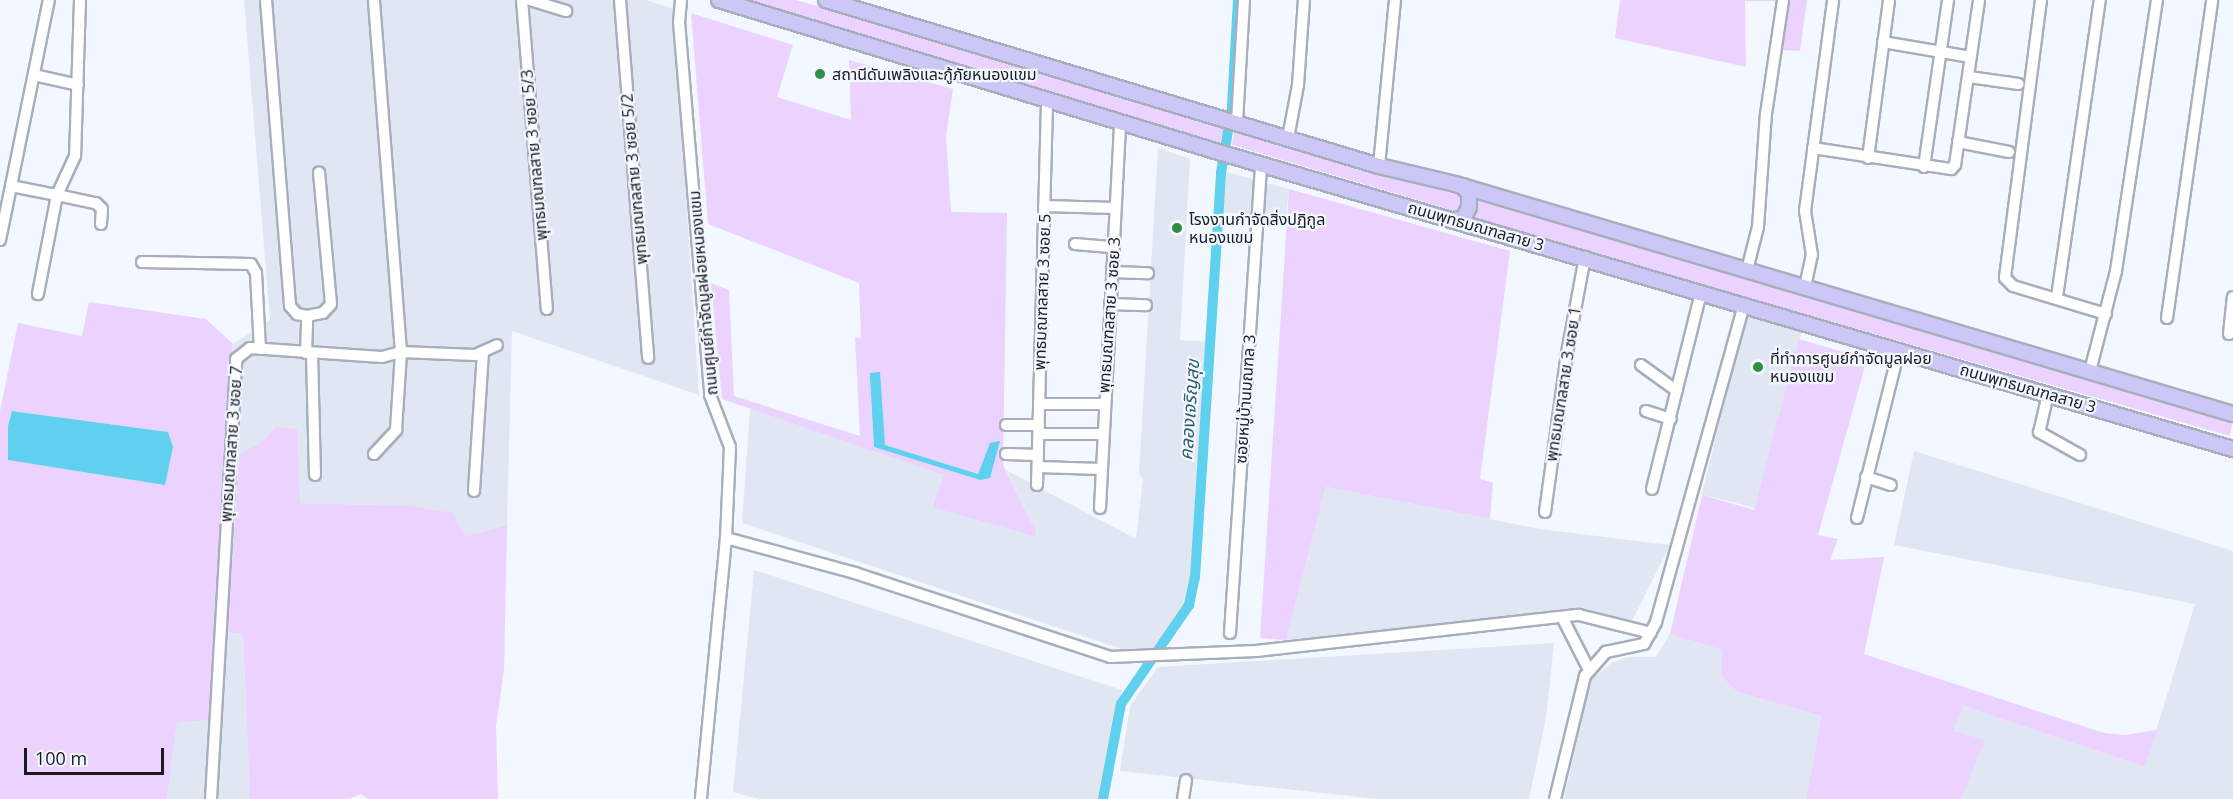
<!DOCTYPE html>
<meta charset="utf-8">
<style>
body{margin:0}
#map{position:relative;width:2233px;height:799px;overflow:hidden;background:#f3f7ff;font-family:"Open Sans","Noto Sans Thai",sans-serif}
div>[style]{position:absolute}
.built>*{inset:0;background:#e1e7f2;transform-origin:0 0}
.green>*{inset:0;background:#ecd3ff;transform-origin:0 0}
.water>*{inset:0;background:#5fd0ee}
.canal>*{height:10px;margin:-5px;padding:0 5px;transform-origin:5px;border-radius:5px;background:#5fd0ee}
.roads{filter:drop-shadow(2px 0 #a8aebb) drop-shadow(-2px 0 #a8aebb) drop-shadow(0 2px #a8aebb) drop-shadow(0 -2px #a8aebb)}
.minor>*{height:10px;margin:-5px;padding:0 5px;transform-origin:5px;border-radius:5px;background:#fff}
.major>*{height:14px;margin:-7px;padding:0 7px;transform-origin:7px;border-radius:7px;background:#cbc8f7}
.dots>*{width:16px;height:16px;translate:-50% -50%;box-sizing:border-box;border:3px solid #f3f7ff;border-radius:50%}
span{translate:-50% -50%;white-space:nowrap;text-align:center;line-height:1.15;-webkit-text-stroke:4.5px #f3f7ff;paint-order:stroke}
.poi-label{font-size:16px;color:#191b20}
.left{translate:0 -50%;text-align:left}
.street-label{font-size:16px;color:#191b20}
.water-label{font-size:18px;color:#2e5e6b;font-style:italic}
.scale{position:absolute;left:24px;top:748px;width:140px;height:27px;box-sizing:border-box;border:3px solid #191b20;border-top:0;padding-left:8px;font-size:18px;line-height:21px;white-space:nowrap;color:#191b20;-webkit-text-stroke:4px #f3f7ff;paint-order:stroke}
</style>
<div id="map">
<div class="built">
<div style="clip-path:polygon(244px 0,646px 0,674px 9px,699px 395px,512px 331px,507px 525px,465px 536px,412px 506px,300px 503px,276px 427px,260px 443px,239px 454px,225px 453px,233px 344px,270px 320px)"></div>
<div style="clip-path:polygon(1158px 148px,1190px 159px,1180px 340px,1209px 342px,1194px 549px,1187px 598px,1159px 648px,1122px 649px,742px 523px,750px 408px,945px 475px,932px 506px,1036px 537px,1036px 531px,1006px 470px,1136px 539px,1143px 479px,1139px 474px)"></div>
<div style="clip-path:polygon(1227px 172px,1289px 189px,1286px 215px,1223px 213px)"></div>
<div style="left:1746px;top:316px;width:58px;height:184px;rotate:14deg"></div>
<div style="clip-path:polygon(1914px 451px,2233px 551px,2233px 799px,1820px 799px,1963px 706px,2145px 767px,2195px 604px,1894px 545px)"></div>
<div style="clip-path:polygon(1326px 487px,1540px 529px,1670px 545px,1627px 631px,1526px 614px,1286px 640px)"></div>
<div style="clip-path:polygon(754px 570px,1122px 690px,1099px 799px,760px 799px,733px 792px)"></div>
<div style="clip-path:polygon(213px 631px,243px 634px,250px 799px,167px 799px,177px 723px,209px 720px)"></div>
<div style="clip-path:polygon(1670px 634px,1722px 650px,1721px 676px,1737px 692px,1821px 716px,1806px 799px,1564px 799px,1590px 681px,1611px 663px,1628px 657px,1656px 657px)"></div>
<div style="clip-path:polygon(1554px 643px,1546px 718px,1529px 799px,1378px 799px,1120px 771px,1130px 706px,1158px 667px)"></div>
</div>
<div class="green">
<div style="clip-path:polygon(749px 0,796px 0,1225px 124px,1220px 143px)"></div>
<div style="clip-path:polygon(1620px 0,1807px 0,1800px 51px,1781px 50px,1777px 1px,1745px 1px,1746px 67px,1615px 38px)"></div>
<div style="clip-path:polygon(evenodd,691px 13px,793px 45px,777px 97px,851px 120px,849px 60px,953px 89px,946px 136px,951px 212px,1007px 213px,1003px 465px,1036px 531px,1036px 537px,932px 507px,944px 475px,722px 399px,711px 283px,729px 290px,734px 396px,860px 436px,855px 337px,861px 339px,859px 283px,708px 224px,691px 13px,870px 378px,885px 445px,978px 474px,990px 443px,980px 480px,874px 447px,870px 378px)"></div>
<div style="clip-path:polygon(1235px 126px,1460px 196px,1464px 208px,1455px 211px,1232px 145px)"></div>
<div style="clip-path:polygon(1289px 189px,1510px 251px,1480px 479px,1493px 483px,1490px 519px,1326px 487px,1286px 640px,1260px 638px)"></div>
<div style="left:1476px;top:200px;width:789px;height:19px;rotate:16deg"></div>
<div style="clip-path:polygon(evenodd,89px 302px,206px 319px,233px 344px,209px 720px,177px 723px,167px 799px,0 799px,0 411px,18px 323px,82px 336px,89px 302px,13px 411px,167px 432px,173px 447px,165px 484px,9px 460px,13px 411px)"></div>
<div style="clip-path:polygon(1799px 339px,1867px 359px,1818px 535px,1838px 539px,1830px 560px,1884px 557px,1864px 654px,2104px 733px,2125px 735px,2157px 730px,2145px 767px,1963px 706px,1953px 731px,1985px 740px,1961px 799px,1806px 799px,1821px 716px,1737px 692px,1721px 676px,1722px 650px,1670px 634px,1702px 495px,1754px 510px)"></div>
<div style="clip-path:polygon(276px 427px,297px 429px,300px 503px,412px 506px,453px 513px,465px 536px,507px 525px,504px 670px,496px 726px,498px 799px,368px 799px,361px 794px,348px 799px,250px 799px,243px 634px,227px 632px,239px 454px,260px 443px)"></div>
</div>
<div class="water">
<div style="clip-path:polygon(880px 372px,885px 445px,978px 474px,990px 443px,1000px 441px,990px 478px,980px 480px,874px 447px,870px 378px,870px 373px)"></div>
<div style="clip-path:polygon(12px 411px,168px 432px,173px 447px,165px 485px,8px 460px,8px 426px)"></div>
</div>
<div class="canal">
<div style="left:1103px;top:799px;width:97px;rotate:-79.3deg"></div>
<div style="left:1121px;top:704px;width:120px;rotate:-55.5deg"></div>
<div style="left:1189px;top:605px;width:29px;rotate:-78deg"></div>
<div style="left:1195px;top:577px;width:405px;rotate:-86.3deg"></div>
<div style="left:1221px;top:173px;width:67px;rotate:-80.5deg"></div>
<div style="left:1232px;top:107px;width:107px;rotate:-86.8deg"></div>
</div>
<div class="roads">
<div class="minor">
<div style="left:80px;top:0;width:156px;rotate:91.8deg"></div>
<div style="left:75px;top:156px;width:43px;rotate:114.8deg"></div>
<div style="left:57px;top:195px;width:40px;rotate:12deg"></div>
<div style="left:96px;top:203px;width:8px;rotate:45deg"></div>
<div style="left:102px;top:209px;width:15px;rotate:94deg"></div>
<div style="left:266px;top:0;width:307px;rotate:85.5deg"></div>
<div style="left:290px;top:306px;width:11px;rotate:49deg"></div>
<div style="left:297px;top:314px;width:10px;rotate:11deg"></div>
<div style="left:307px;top:316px;width:16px;rotate:-11deg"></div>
<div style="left:323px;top:313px;width:12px;rotate:-48deg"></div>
<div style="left:331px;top:304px;width:132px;rotate:-95.2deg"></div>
<div style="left:522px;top:0;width:310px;rotate:85.4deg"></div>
<div style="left:530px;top:0;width:38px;rotate:17deg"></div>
<div style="left:620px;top:0;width:359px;rotate:85.5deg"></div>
<div style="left:681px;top:0;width:22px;rotate:95deg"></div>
<div style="left:679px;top:22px;width:374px;rotate:85.2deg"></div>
<div style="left:710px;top:395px;width:56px;rotate:69deg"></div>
<div style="left:730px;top:447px;width:91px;rotate:92.5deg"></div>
<div style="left:726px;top:538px;width:262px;rotate:95.5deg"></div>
<div style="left:2041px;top:0;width:280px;rotate:97.4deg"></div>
<div style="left:2005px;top:278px;width:11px;rotate:45deg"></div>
<div style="left:2013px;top:286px;width:97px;rotate:16.8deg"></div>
<div style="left:1883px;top:42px;width:89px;rotate:9.7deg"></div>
<div style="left:34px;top:75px;width:45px;rotate:12.8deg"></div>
<div style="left:1969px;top:77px;width:50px;rotate:8deg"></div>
<div style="left:1237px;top:122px;width:122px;rotate:-86.7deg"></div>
<div style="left:1288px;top:138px;width:54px;rotate:-79.3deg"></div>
<div style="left:1298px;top:85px;width:85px;rotate:-86deg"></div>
<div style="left:1958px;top:142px;width:52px;rotate:11.1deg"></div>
<div style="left:1813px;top:148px;width:140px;rotate:8.7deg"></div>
<div style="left:1951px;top:169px;width:6px;rotate:-45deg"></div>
<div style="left:1955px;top:165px;width:167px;rotate:-81.7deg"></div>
<div style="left:1868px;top:158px;width:159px;rotate:-82.4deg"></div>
<div style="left:1379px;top:166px;width:167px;rotate:-84.5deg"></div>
<div style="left:1924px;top:167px;width:169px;rotate:-81.8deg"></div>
<div style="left:11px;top:186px;width:47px;rotate:11.1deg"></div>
<div style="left:57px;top:195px;width:101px;rotate:100.9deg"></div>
<div style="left:1044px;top:206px;width:71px;rotate:1.6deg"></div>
<div style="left:0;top:240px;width:245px;rotate:-78.5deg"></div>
<div style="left:1075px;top:244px;width:38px;rotate:5deg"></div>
<div style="left:142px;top:262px;width:109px;rotate:1.1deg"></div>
<div style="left:251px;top:264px;width:10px;rotate:61deg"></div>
<div style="left:256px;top:273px;width:76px;rotate:87deg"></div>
<div style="left:1747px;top:270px;width:44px;rotate:-75.7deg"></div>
<div style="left:1758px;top:227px;width:113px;rotate:-86deg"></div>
<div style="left:1766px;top:114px;width:115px;rotate:-81.5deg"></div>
<div style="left:1112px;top:272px;width:36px;rotate:2deg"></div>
<div style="left:1805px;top:287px;width:33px;rotate:-78deg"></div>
<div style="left:1812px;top:255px;width:45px;rotate:-99deg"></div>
<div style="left:1805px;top:211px;width:213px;rotate:-82.4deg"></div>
<div style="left:2057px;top:297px;width:300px;rotate:-81.8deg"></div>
<div style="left:1110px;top:304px;width:36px;rotate:2deg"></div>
<div style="left:2167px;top:318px;width:321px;rotate:-81.9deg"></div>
<div style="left:2229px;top:334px;width:37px;rotate:-84deg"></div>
<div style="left:306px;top:353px;width:37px;rotate:-88deg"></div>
<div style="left:312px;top:353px;width:122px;rotate:88.6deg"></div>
<div style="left:1641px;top:365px;width:44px;rotate:35.8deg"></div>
<div style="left:2090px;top:371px;width:103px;rotate:-75.4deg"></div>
<div style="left:2116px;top:271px;width:274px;rotate:-81.4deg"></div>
<div style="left:2048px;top:394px;width:39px;rotate:103deg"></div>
<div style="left:2039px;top:432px;width:47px;rotate:29.3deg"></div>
<div style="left:1039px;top:404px;width:64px"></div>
<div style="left:1646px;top:411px;width:26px;rotate:18deg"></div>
<div style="left:1006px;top:425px;width:33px"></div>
<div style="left:1039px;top:434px;width:63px"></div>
<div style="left:374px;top:454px;width:33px;rotate:-47deg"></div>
<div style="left:396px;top:430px;width:78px;rotate:-86.3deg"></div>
<div style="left:401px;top:352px;width:74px;rotate:2.3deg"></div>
<div style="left:475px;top:355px;width:24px;rotate:-24deg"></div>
<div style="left:1006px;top:454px;width:32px;rotate:2deg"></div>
<div style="left:1038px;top:467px;width:63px;rotate:1.8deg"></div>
<div style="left:1866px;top:477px;width:26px;rotate:18deg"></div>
<div style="left:1037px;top:485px;width:385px;rotate:-88.5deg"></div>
<div style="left:1652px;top:489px;width:203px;rotate:-76deg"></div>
<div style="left:474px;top:491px;width:138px;rotate:-86.3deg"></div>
<div style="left:1100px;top:508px;width:387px;rotate:-87deg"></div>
<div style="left:1545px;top:512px;width:161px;rotate:-82.1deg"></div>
<div style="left:1567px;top:353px;width:98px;rotate:-79.4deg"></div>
<div style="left:1857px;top:518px;width:174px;rotate:-76deg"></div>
<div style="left:726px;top:538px;width:134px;rotate:15.2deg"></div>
<div style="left:855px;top:573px;width:268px;rotate:18.2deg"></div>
<div style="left:1110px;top:657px;width:146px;rotate:-2.4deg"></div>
<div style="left:1256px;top:651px;width:325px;rotate:-6.4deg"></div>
<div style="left:1579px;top:615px;width:74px;rotate:14deg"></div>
<div style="left:1562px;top:617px;width:59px;rotate:63deg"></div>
<div style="left:1230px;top:633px;width:470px;rotate:-86.2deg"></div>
<div style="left:211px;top:799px;width:441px;rotate:-86.7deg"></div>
<div style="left:236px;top:359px;width:18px;rotate:-38deg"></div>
<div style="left:250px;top:348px;width:132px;rotate:3.9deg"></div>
<div style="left:382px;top:357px;width:20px;rotate:-15deg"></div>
<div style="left:401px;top:352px;width:353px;rotate:-94.4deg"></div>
<div style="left:1183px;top:799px;width:19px;rotate:-81deg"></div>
<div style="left:1555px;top:799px;width:127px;rotate:-76.3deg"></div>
<div style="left:1585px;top:676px;width:32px;rotate:-49deg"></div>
<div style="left:1606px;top:652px;width:39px;rotate:-12deg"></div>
<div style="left:1644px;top:644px;width:25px;rotate:-61deg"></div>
<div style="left:1656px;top:622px;width:330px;rotate:-74.5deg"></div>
</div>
<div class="major">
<div style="left:719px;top:0;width:518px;rotate:16.93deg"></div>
<div style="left:1215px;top:151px;width:1061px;rotate:16.32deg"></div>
<div style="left:826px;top:0;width:577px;rotate:16.71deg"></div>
<div style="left:1379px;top:166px;width:78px;rotate:13.3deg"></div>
<div style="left:1455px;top:184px;width:811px;rotate:16.47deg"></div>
<div style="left:1454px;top:220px;width:10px;rotate:-11deg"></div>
<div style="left:1464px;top:218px;width:12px;rotate:-66deg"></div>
<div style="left:1469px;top:207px;width:13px;rotate:-90deg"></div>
<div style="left:1469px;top:194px;width:10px;rotate:-127deg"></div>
</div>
</div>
<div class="dots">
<div style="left:820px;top:74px;background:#2d8f43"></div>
<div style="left:1177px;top:228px;background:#2d8f43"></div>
<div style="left:1758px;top:367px;background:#2d8f43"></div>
</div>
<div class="poi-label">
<span class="left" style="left:832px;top:74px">สถานีดับเพลิงและกู้ภัยหนองแขม</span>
<span class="left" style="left:1189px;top:228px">โรงงานกำจัดสิ่งปฏิกูล<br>หนองแขม</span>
<span class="left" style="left:1770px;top:367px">ที่ทำการศูนย์กำจัดมูลฝอย<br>หนองแขม</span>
</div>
<div class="street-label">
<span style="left:534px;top:155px;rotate:-95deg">พุทธมณฑลสาย 3 ซอย 5/3</span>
<span style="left:634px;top:179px;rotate:-95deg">พุทธมณฑลสาย 3 ซอย 5/2</span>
<span style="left:1476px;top:226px;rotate:16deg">ถนนพุทธมณฑลสาย 3</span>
<span style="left:1042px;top:292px;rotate:-88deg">พุทธมณฑลสาย 3 ซอย 5</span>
<span style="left:703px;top:293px;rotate:-95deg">ถนนศูนย์กำจัดมูลฝอยหนองแขม</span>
<span style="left:1109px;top:315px;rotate:-86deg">พุทธมณฑลสาย 3 ซอย 3</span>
<span style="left:1563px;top:384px;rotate:-81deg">พุทธมณฑลสาย 3 ซอย 1</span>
<span style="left:2028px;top:388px;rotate:16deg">ถนนพุทธมณฑลสาย 3</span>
<span style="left:1245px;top:399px;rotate:-86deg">ซอยหมู่บ้านมณฑล 3</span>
<span style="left:231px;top:444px;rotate:-86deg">พุทธมณฑลสาย 3 ซอย 7</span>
</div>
<div class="water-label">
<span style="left:1189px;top:410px;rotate:-86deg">คลองเจริญสุข</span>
</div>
<div class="scale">100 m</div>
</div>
